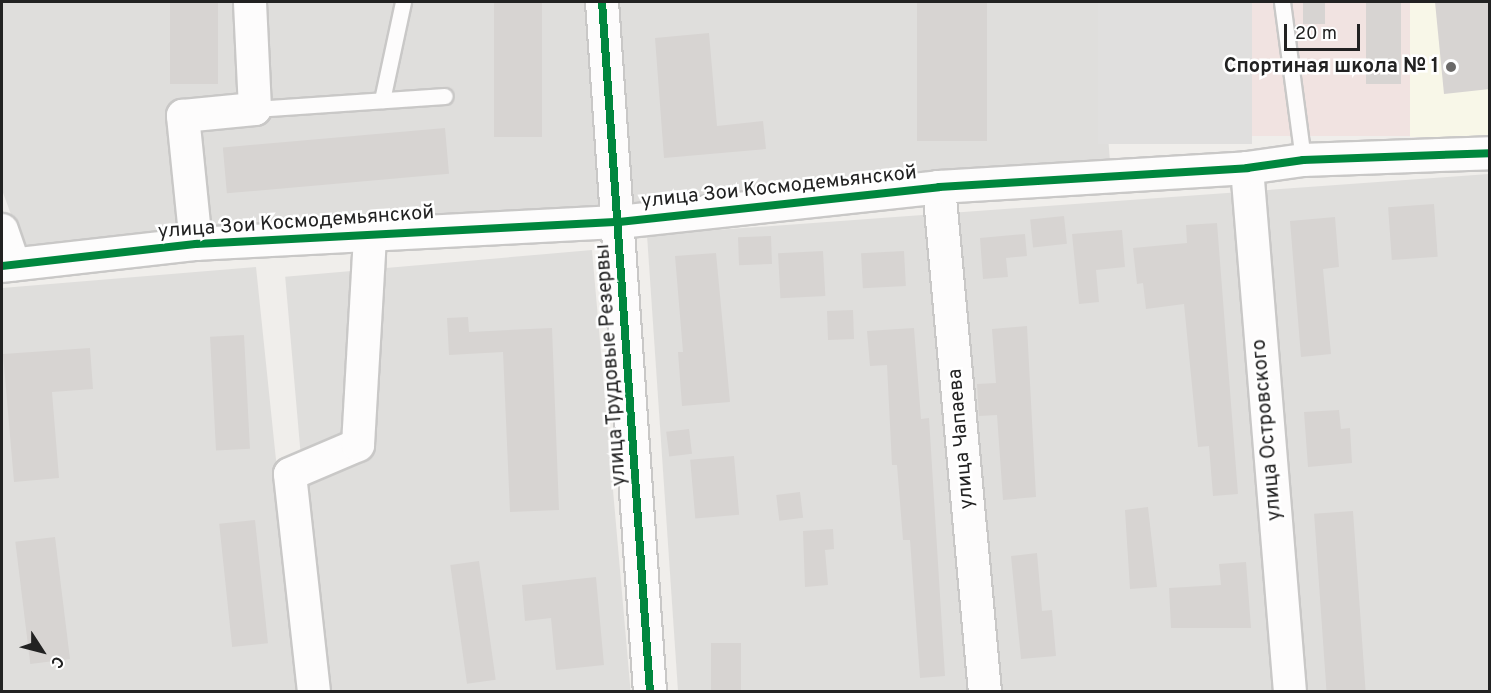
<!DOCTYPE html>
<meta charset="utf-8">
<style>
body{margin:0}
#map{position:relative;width:1491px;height:693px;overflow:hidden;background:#f0eeeb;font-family:Overpass,sans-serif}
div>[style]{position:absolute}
.residential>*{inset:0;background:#dfdedc;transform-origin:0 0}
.commercial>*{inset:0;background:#f1e3e1;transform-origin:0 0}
.education>*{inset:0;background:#f8f7e8;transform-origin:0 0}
.parking>*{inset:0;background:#e0dfde;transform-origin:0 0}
.building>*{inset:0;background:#d7d4d2;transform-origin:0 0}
.roads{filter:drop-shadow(2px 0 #c9c8c7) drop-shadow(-2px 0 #c9c8c7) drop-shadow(0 2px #c9c8c7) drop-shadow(0 -2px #c9c8c7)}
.service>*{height:15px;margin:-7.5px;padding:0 7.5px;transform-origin:7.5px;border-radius:7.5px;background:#fdfcfc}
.minor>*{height:32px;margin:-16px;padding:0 16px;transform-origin:16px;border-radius:16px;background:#fdfcfc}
.cycleway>*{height:8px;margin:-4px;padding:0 4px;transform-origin:4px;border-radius:4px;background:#00873e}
.dots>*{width:16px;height:16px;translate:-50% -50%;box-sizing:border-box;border:3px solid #fff;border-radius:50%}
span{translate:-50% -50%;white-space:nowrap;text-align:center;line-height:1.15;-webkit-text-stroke:5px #fff;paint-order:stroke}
.poi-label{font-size:20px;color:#222;font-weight:700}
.right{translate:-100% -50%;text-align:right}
.street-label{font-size:20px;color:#222}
.frame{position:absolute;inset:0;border:3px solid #222;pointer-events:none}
.north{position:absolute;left:12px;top:621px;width:60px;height:60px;-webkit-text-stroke:4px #fff;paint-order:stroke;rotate:126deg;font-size:16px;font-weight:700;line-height:24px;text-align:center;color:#222}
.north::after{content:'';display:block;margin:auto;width:21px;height:27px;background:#222;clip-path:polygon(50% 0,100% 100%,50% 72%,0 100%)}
.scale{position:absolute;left:1284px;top:24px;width:76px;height:27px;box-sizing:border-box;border:3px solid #222;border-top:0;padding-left:8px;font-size:18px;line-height:21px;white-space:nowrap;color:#222;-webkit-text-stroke:4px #fff;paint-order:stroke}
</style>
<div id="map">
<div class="residential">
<div style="clip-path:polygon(2px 2px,584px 2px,599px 211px,24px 250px,2px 190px)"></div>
<div style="clip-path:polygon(615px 2px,1098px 2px,1110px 162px,631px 205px)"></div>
<div style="clip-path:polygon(1489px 174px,1489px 691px,678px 691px,647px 235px)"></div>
<div style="left:592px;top:250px;width:442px;height:308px;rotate:85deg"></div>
<div style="clip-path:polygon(256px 267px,300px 691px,2px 692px,2px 288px)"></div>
</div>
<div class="commercial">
<div style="left:1252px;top:2px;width:158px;height:134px"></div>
</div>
<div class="education">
<div style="left:1410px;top:2px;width:79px;height:135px"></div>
</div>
<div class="parking">
<div style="left:1098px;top:2px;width:154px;height:142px"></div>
</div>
<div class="building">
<div style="left:170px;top:2px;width:48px;height:82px"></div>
<div style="left:494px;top:2px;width:48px;height:135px"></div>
<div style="left:917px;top:2px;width:70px;height:139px"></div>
<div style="left:1303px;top:2px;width:22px;height:22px"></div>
<div style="left:1366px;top:2px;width:35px;height:82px"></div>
<div style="clip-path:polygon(1435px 2px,1490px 2px,1490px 89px,1444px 94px)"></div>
<div style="clip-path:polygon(709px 33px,717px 126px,763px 121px,766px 149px,664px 158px,655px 38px)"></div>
<div style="left:445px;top:128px;width:46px;height:223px;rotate:85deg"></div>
<div style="left:1434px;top:204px;width:53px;height:46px;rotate:86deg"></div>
<div style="left:1064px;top:216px;width:28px;height:34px;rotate:84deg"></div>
<div style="clip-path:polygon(1335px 217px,1339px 267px,1323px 269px,1331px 354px,1301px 357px,1290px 221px)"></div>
<div style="clip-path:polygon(1217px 223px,1238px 494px,1213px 496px,1209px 446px,1198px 447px,1184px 304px,1146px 309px,1143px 283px,1137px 284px,1133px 248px,1187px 243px,1186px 225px)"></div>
<div style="clip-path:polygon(1122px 230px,1125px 267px,1096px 270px,1099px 302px,1079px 304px,1072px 234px)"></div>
<div style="clip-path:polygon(1025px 234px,1027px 256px,1006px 258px,1008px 277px,983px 279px,980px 238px)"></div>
<div style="left:771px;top:236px;width:28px;height:33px;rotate:88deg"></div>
<div style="left:823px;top:251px;width:45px;height:45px;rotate:87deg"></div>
<div style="left:904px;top:251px;width:35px;height:43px;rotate:87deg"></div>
<div style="clip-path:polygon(716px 253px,730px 402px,682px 406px,678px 352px,683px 352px,675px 256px)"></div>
<div style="left:853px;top:310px;width:29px;height:26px;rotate:88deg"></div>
<div style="clip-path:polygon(468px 317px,469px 332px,552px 328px,559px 510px,510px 512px,503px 352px,449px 355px,447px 318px)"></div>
<div style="clip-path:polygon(1027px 326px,1036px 497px,1003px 500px,997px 415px,979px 416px,977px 384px,996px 383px,992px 329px)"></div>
<div style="clip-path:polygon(914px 328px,921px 419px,929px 418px,945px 676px,920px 678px,910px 540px,903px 540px,897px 465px,892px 465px,887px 365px,870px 366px,867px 331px)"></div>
<div style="left:244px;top:335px;width:114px;height:34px;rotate:87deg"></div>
<div style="clip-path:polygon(90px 348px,93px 389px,52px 392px,59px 478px,14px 482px,3px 354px)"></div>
<div style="clip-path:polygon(1339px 410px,1341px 429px,1350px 428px,1352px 463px,1308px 467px,1304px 412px)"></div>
<div style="left:689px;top:429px;width:25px;height:23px;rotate:83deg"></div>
<div style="left:734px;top:456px;width:59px;height:44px;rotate:85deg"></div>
<div style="left:800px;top:492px;width:26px;height:24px;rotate:83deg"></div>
<div style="clip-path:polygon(1148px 507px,1157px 587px,1130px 589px,1125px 510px)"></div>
<div style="left:1353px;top:511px;width:181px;height:39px;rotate:86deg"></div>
<div style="left:255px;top:520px;width:124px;height:36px;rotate:84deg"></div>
<div style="clip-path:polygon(833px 529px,834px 549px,825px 550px,828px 585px,805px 587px,803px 531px)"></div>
<div style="left:55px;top:537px;width:123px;height:40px;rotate:83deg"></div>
<div style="clip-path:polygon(1037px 553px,1042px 611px,1052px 610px,1056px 656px,1021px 659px,1011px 556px)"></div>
<div style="left:479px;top:561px;width:120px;height:29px;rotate:82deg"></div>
<div style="clip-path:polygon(1246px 562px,1251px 628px,1171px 628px,1169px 588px,1221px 585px,1219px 564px)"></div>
<div style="clip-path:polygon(596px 577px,604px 665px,556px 670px,551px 618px,525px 621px,522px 585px)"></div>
<div style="left:711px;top:643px;width:30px;height:49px"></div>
</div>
<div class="roads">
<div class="service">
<div style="left:1282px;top:2px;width:159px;rotate:82.4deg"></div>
<div style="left:382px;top:100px;width:100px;rotate:-77.9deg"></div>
<div style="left:255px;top:109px;width:190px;rotate:-3.9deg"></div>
</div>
<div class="minor">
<div style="left:602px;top:2px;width:692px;rotate:86.02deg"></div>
<div style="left:1247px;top:168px;width:526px;rotate:85.31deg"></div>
<div style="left:939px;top:187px;width:507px;rotate:84.8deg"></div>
<div style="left:2px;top:230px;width:36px;rotate:71deg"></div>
<div style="left:196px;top:244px;width:129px;rotate:-95.8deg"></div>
<div style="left:183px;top:116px;width:72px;rotate:-5.6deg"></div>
<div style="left:255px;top:109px;width:107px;rotate:-92.7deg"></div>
<div style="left:2px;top:266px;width:195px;rotate:-6.5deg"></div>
<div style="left:196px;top:244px;width:424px;rotate:-3deg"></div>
<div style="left:619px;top:222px;width:322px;rotate:-6.2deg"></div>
<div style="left:939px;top:187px;width:309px;rotate:-3.5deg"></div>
<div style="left:1247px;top:168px;width:57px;rotate:-8.1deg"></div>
<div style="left:1303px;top:160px;width:187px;rotate:-2.1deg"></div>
<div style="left:314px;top:692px;width:219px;rotate:-96.3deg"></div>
<div style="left:290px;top:474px;width:74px;rotate:-23.1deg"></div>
<div style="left:358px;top:445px;width:211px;rotate:-86.7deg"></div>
</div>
</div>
<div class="cycleway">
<div style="left:602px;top:2px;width:692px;rotate:86.02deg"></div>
<div style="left:2px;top:266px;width:195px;rotate:-6.5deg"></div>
<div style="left:196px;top:244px;width:424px;rotate:-3deg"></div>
<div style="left:619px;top:222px;width:322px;rotate:-6.2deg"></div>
<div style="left:939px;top:187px;width:309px;rotate:-3.5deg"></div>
<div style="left:1247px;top:168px;width:57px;rotate:-8.1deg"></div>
<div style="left:1303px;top:160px;width:187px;rotate:-2.1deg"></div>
</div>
<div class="dots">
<div style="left:1451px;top:67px;background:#6a6968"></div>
</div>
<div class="poi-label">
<span class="right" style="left:1439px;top:67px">Спортиная школа № 1</span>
</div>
<div class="street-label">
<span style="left:779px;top:188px;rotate:-6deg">улица Зои Космодемьянской</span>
<span style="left:296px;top:223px;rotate:-4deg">улица Зои Космодемьянской</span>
<span style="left:612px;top:365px;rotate:-94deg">улица Трудовые Резервы</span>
<span style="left:1268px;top:430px;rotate:-95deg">улица Островского</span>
<span style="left:962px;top:439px;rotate:-95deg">улица Чапаева</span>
</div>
<div class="frame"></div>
<div class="north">С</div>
<div class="scale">20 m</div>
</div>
